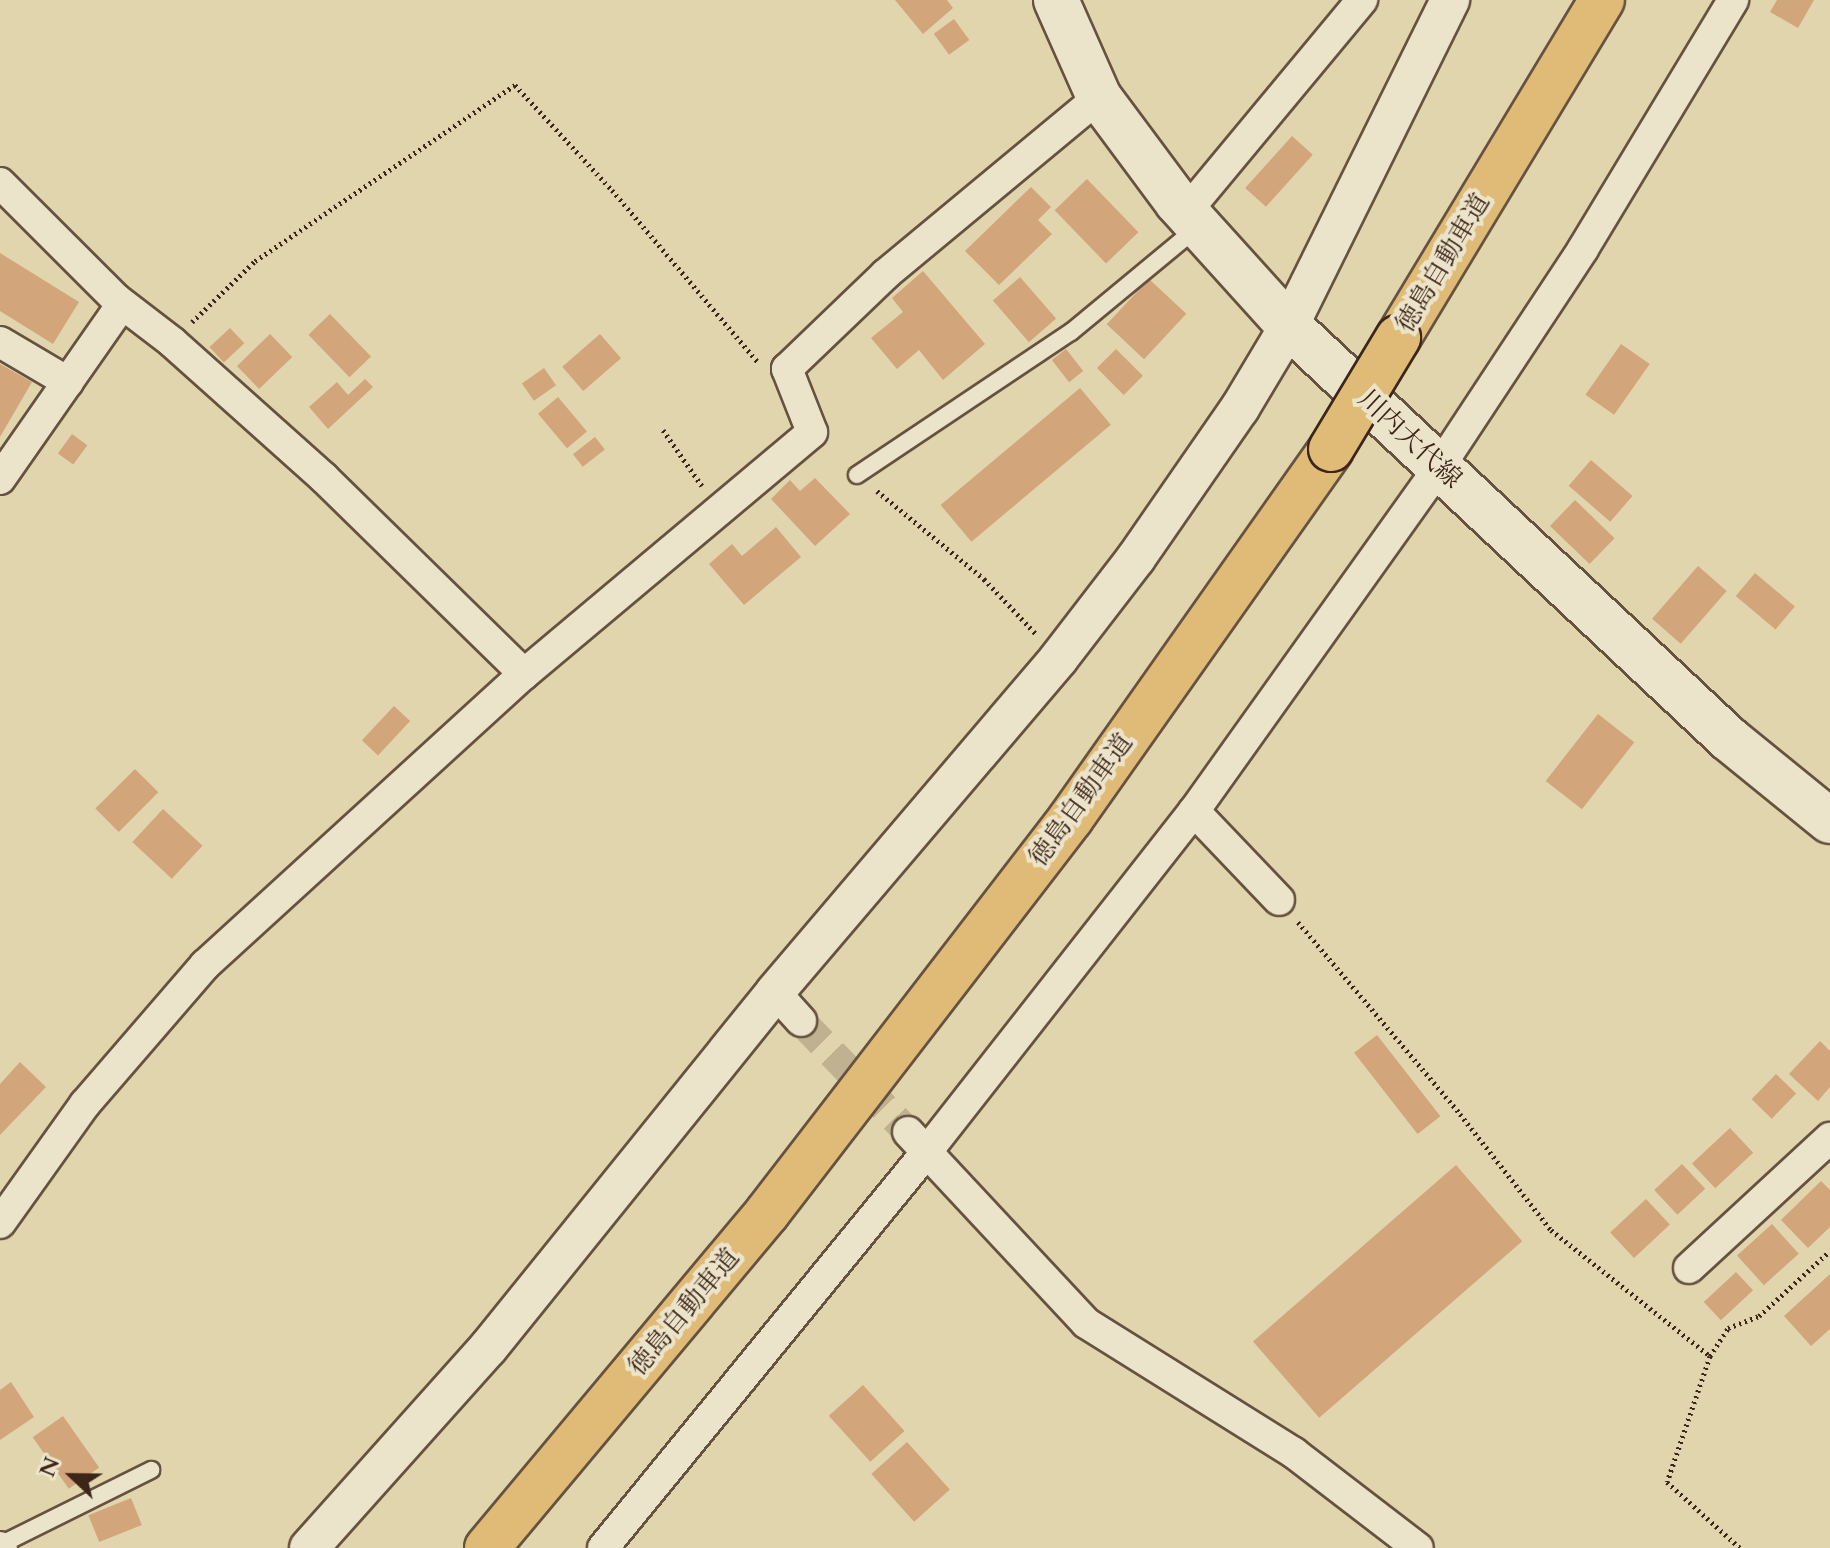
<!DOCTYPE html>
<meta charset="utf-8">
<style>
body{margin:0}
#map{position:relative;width:1830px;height:1548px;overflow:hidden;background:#e1d5ae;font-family:Cardo,"Noto Serif JP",serif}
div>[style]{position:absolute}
.building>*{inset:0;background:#d3a57b;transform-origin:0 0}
.minor-tunnel>*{height:30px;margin-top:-15px;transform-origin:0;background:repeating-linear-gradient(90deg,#c0b290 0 30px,transparent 0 45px)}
.path>*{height:5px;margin-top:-2.5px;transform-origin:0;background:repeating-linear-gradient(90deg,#3c261a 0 2px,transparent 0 6px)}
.roads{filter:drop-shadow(2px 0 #65523f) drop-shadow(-2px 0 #65523f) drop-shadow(0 2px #65523f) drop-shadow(0 -2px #65523f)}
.service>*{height:16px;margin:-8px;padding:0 8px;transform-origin:8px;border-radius:8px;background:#ece4ca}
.minor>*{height:30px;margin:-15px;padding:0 15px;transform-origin:15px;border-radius:15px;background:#ece4ca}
.tertiary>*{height:38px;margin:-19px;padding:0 19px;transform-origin:19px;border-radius:19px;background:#ece4ca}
.secondary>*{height:44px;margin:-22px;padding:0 22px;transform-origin:22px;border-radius:22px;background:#ece4ca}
.motorway>*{height:44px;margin:-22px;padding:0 22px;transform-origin:22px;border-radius:22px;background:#e0ba77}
.bridges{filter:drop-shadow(2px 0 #3c261a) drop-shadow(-2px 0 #3c261a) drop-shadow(0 2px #3c261a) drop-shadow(0 -2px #3c261a)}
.motorway-bridge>*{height:44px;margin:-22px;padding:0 22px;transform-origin:22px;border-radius:22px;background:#e0ba77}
span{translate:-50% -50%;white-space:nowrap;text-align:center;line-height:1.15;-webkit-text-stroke:8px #ece4ca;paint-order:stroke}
.street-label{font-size:26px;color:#3c261a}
.north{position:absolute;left:32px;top:1436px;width:80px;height:80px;-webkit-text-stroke:6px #ece4ca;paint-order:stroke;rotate:292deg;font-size:22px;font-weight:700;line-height:32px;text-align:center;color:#3c261a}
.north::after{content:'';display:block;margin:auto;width:28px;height:36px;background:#3c261a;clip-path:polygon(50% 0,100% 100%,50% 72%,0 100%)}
</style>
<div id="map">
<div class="building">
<div style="clip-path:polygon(895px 0,947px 0,953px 8px,923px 34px)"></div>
<div style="clip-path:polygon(1777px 0,1814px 0,1798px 28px,1770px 12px)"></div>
<div style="left:954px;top:19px;width:26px;height:25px;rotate:54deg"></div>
<div style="left:1292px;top:136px;width:28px;height:70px;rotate:42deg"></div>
<div style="left:1087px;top:179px;width:74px;height:45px;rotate:46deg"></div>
<div style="clip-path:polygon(1031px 187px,1051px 207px,1038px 220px,1052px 234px,999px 285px,965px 251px)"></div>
<div style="clip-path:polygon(0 253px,79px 302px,53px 344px,0 311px)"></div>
<div style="clip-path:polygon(923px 271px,985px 344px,943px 380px,919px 350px,897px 369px,871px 338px,903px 312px,892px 298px)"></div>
<div style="left:1020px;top:277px;width:55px;height:36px;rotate:49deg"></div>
<div style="left:1149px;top:279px;width:51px;height:62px;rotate:43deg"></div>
<div style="left:330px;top:314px;width:59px;height:30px;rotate:46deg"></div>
<div style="left:230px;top:328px;width:21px;height:28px;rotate:47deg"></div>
<div style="left:270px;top:334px;width:32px;height:46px;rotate:46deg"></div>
<div style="left:600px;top:334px;width:32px;height:50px;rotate:49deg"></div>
<div style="left:1621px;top:344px;width:35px;height:62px;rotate:35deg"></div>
<div style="left:1066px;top:349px;width:28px;height:18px;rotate:52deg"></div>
<div style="left:1116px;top:349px;width:38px;height:27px;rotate:45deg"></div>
<div style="clip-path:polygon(0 364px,32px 382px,0 437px)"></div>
<div style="left:544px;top:368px;width:21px;height:27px;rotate:55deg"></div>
<div style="clip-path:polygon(365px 379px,373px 387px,328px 429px,309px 407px,337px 382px,348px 395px)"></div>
<div style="left:1080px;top:388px;width:48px;height:182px;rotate:50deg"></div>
<div style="left:558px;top:397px;width:45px;height:26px;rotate:50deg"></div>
<div style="left:72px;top:434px;width:19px;height:24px;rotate:36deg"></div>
<div style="left:595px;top:437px;width:16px;height:28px;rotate:52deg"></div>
<div style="left:1591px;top:460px;width:55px;height:34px;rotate:41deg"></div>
<div style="clip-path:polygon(815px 478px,850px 514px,815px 546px,771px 499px,790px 480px,800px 491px)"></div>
<div style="left:1575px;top:500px;width:55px;height:36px;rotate:44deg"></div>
<div style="clip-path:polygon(776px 527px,801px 557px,744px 605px,709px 564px,732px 544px,742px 556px)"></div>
<div style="left:1698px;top:566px;width:38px;height:70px;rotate:41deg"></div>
<div style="left:1755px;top:573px;width:52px;height:30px;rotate:40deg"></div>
<div style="left:394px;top:706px;width:22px;height:47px;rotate:43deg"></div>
<div style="left:1598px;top:714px;width:46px;height:85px;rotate:38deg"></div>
<div style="left:135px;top:769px;width:33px;height:56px;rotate:45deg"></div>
<div style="left:163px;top:809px;width:54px;height:45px;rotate:43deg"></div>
<div style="left:1377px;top:1035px;width:103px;height:29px;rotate:52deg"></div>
<div style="clip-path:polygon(1820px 1041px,1830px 1051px,1830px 1087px,1818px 1101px,1789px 1074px)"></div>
<div style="clip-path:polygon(20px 1062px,46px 1087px,0 1135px,0 1084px)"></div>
<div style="left:1776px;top:1074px;width:28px;height:35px;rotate:44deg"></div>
<div style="left:1730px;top:1128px;width:34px;height:52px;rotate:47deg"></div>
<div style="left:1682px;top:1164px;width:34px;height:38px;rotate:47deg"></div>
<div style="left:1456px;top:1165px;width:101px;height:269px;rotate:49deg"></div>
<div style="clip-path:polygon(1821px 1181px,1830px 1190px,1830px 1227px,1808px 1248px,1781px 1220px)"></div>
<div style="left:1646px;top:1199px;width:35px;height:49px;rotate:47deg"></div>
<div style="left:1772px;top:1224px;width:40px;height:47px;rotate:48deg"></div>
<div style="left:1736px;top:1272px;width:25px;height:44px;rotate:47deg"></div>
<div style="clip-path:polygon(1830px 1274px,1830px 1329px,1811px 1346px,1784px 1316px)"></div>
<div style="clip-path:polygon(11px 1382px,34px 1417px,0 1440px,0 1390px)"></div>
<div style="left:863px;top:1385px;width:62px;height:46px;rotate:48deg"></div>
<div style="left:63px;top:1416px;width:63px;height:37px;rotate:55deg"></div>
<div style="left:907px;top:1442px;width:64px;height:48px;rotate:48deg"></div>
<div style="left:131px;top:1498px;width:29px;height:46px;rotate:68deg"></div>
</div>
<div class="minor-tunnel">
<div style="left:801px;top:1021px;width:154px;rotate:46.1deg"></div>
</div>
<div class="path">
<div style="left:192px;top:322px;width:88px;rotate:-44.1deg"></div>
<div style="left:255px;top:261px;width:314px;rotate:-34.1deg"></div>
<div style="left:515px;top:85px;width:143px;rotate:47.3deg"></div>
<div style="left:612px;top:190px;width:226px;rotate:49.7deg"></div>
<div style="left:663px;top:430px;width:68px;rotate:55.1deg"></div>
<div style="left:877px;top:491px;width:139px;rotate:39.4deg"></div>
<div style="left:984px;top:579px;width:76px;rotate:46.6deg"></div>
<div style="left:1298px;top:922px;width:251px;rotate:49.8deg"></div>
<div style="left:1460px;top:1114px;width:147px;rotate:51.9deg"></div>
<div style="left:1551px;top:1230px;width:203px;rotate:38.4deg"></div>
<div style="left:1710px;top:1356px;width:33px;rotate:-57deg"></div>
<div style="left:1728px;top:1328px;width:33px;rotate:-21deg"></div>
<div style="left:1759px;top:1316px;width:96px;rotate:-42.5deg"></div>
<div style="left:1710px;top:1356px;width:133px;rotate:108.8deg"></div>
<div style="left:1667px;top:1482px;width:98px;rotate:42.1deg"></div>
</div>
<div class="roads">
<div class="service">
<div style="left:857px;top:475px;width:257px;rotate:-33.8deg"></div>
<div style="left:1071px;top:332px;width:165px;rotate:-39.6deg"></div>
<div style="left:0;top:1545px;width:169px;rotate:-26.4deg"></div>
</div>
<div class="minor">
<div style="left:0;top:183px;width:164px;rotate:45deg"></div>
<div style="left:116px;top:299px;width:71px;rotate:37.5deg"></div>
<div style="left:172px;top:342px;width:204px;rotate:41.8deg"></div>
<div style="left:324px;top:478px;width:280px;rotate:44.4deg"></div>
<div style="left:1186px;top:212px;width:276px;rotate:-50.3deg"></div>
<div style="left:0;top:342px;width:79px;rotate:30.5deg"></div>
<div style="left:0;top:479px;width:213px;rotate:-55.1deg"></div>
<div style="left:1194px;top:811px;width:123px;rotate:46.3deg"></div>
<div style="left:775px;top:992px;width:39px;rotate:48deg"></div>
<div style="left:908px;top:1132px;width:261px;rotate:47deg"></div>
<div style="left:1086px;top:1323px;width:245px;rotate:32deg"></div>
<div style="left:1294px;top:1453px;width:156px;rotate:37.5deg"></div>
<div style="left:0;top:1223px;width:146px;rotate:-54.5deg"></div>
<div style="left:85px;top:1104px;width:184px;rotate:-49.2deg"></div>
<div style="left:205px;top:965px;width:432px;rotate:-42.4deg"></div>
<div style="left:524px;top:674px;width:376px;rotate:-40deg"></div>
<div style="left:812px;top:432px;width:68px;rotate:-111.6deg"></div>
<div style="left:787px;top:369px;width:137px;rotate:-43.8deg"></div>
<div style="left:886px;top:274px;width:277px;rotate:-39.7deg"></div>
<div style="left:1689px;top:1268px;width:192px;rotate:-42.7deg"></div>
<div style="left:0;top:1547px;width:2px;rotate:27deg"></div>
<div style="left:603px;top:1548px;width:509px;rotate:-50.74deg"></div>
<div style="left:925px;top:1154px;width:436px;rotate:-51.9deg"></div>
<div style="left:1194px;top:811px;width:424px;rotate:-54.5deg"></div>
<div style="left:1440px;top:466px;width:260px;rotate:-56.6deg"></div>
<div style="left:1583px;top:249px;width:291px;rotate:-58.9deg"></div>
</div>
<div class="tertiary">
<div style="left:309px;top:1548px;width:268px;rotate:-48.2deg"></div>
<div style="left:488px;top:1348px;width:457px;rotate:-51.1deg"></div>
<div style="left:775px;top:992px;width:438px;rotate:-49.6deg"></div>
<div style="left:1059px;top:658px;width:126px;rotate:-52.4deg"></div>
<div style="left:1136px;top:558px;width:183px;rotate:-55.3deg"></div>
<div style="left:1240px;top:408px;width:96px;rotate:-59.1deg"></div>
<div style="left:1289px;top:326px;width:364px;rotate:-63.7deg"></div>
</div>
<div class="secondary">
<div style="left:1056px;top:0;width:106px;rotate:66.1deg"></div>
<div style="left:1099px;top:97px;width:131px;rotate:53.4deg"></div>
<div style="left:1177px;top:202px;width:167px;rotate:47.9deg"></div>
<div style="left:1289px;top:326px;width:603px;rotate:43.19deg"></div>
<div style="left:1729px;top:739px;width:130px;rotate:39.1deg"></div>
</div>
<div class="motorway">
<div style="left:1398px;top:338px;width:395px;rotate:-58.9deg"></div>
<div style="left:487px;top:1548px;width:437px;rotate:-50.1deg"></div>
<div style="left:767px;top:1213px;width:498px;rotate:-52.4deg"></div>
<div style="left:1071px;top:818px;width:451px;rotate:-54.8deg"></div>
</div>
</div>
<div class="bridges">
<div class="motorway-bridge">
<div style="left:1331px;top:449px;width:130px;rotate:-58.9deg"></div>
</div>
</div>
<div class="street-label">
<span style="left:1443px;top:263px;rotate:-59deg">徳島自動車道</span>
<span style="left:1410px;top:439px;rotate:43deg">川内大代線</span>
<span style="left:1081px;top:800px;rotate:-54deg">徳島自動車道</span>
<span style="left:684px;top:1312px;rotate:-50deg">徳島自動車道</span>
</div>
<div class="north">N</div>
</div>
